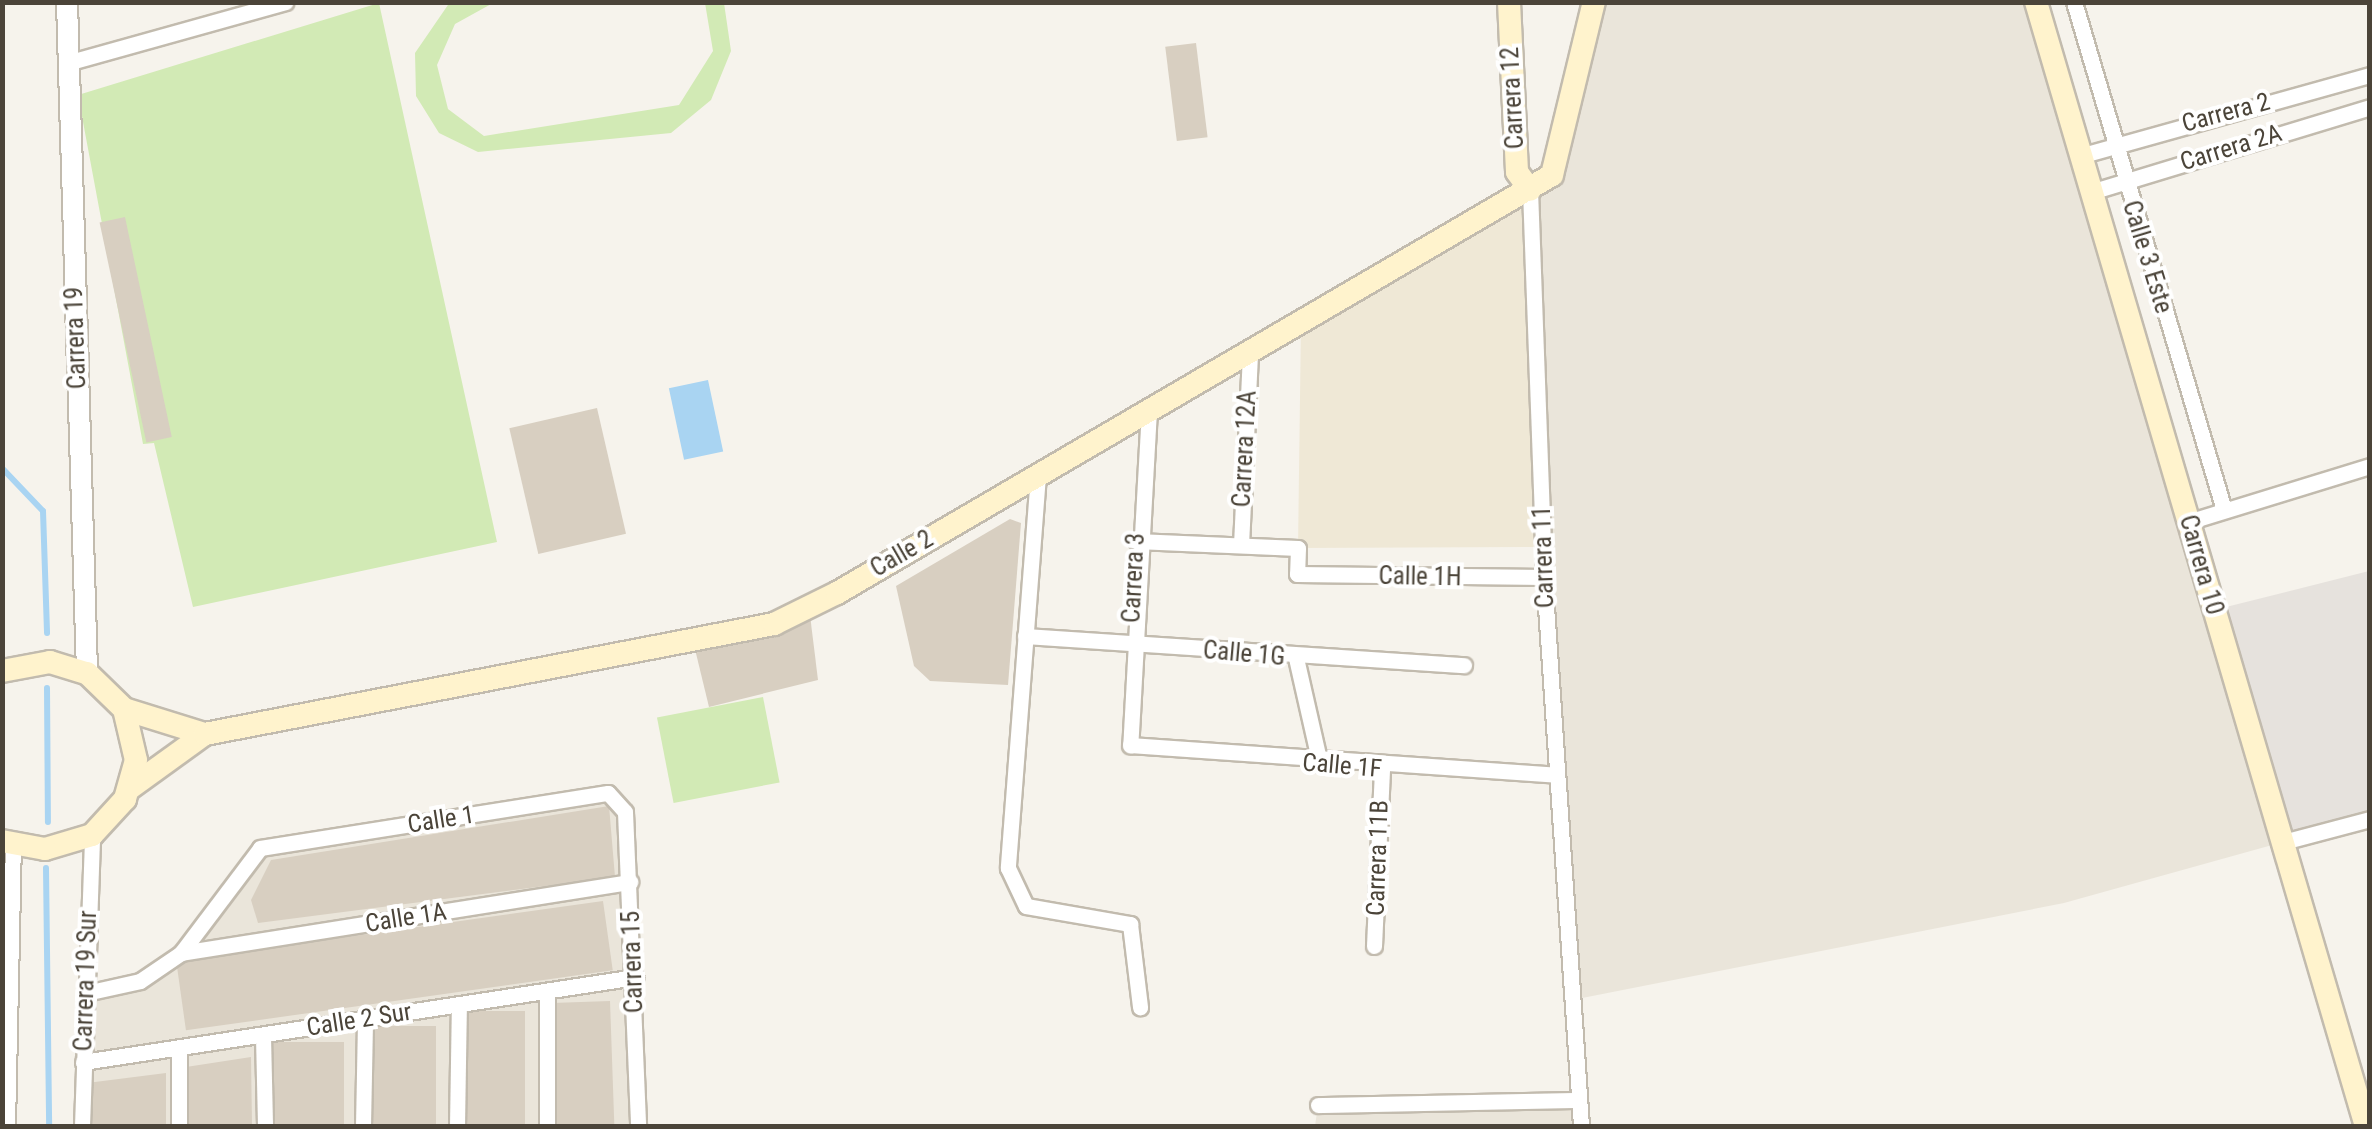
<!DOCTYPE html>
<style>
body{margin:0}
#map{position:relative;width:2372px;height:1129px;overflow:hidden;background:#f6f3ec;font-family:"Roboto Condensed",sans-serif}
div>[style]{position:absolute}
.residential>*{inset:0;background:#eae5da}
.industrial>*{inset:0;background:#e6e2dd}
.education>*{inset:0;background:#efe8d6}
.green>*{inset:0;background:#d2eab5;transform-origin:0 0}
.water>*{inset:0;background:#a9d4f2;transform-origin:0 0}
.stream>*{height:6px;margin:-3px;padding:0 3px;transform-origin:3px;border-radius:3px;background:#a9d4f2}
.building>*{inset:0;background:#d8cfc1;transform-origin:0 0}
.roads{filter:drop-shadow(2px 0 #c2bbae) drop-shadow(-2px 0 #c2bbae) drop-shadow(0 2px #c2bbae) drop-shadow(0 -2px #c2bbae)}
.minor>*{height:15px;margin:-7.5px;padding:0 7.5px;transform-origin:7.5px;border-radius:7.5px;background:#fff}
.tertiary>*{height:20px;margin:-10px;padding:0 10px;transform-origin:10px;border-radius:10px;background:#fff}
.secondary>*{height:22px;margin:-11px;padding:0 11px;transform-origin:11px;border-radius:11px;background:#fff3cd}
span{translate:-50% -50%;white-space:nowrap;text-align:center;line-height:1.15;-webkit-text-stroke:8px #fff;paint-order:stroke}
.street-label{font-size:25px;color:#4b4439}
.frame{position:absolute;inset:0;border:5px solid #4b4439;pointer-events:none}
</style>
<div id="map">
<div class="residential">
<div style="clip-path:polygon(1593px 3px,2036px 3px,2283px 842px,2064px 903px,1572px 1000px,1530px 190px,1584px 58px)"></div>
<div style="clip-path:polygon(621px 798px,638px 1126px,82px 1126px,86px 993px,140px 981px,181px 953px,260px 848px)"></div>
<div style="clip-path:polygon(1579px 1100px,1581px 1126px,1315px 1126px,1318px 1105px)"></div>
</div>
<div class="industrial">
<div style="clip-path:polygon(2369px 571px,2369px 819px,2283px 842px,2214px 610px)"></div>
</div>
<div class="education">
<div style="clip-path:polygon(1530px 190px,1545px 547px,1298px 548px,1301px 323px)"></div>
</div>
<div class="green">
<div style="clip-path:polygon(450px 2px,493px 3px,455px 24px,437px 65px,448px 109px,484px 136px,679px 105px,713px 51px,705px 3px,724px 3px,731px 51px,711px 100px,671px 133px,478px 152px,439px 133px,416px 96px,415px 53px)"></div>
<div style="clip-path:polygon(379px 3px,497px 542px,193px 607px,154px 443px,143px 444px,78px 95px)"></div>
<div style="left:763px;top:697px;width:87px;height:108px;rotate:79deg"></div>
</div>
<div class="water">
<div style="left:708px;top:380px;width:73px;height:40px;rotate:78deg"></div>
</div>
<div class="stream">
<div style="left:2px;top:468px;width:59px;rotate:46.4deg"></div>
<div style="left:43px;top:511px;width:122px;rotate:88.1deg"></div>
<div style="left:47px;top:688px;width:134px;rotate:89.6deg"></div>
<div style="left:46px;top:868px;width:258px;rotate:89.3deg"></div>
</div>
<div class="building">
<div style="left:1196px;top:43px;width:95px;height:31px;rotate:83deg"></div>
<div style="left:125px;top:217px;width:225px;height:26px;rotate:78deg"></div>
<div style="left:597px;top:408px;width:129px;height:90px;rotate:77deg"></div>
<div style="clip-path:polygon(1010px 519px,1021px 523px,1008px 685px,930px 681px,914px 666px,896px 586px)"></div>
<div style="clip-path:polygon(809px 607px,818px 680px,709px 707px,693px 641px)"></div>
<div style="clip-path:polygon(609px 806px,615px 877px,258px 923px,251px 900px,271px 860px)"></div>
<div style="left:603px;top:901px;width:70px;height:431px;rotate:82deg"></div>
<div style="left:610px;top:1001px;width:125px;height:58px;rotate:88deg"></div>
<div style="left:525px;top:1011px;width:115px;height:63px;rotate:90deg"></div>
<div style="left:436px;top:1026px;width:100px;height:67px;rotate:90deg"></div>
<div style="left:344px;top:1042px;width:84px;height:73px;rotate:90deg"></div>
<div style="clip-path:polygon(251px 1057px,252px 1126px,186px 1126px,186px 1067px)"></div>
<div style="clip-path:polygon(166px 1073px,166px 1126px,88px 1126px,87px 1083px)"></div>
</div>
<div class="roads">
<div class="minor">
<div style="left:2074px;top:2px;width:530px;rotate:73.55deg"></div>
<div style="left:67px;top:63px;width:227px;rotate:-15.6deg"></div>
<div style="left:2083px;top:155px;width:298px;rotate:-15.6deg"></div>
<div style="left:1530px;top:190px;width:387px;rotate:87.9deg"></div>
<div style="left:1544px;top:577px;width:550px;rotate:86.14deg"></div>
<div style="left:2094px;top:191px;width:288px;rotate:-16.9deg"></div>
<div style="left:1149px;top:410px;width:336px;rotate:93.2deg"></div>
<div style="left:1130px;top:745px;width:427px;rotate:4deg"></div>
<div style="left:1038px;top:475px;width:394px;rotate:94.4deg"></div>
<div style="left:1008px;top:868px;width:42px;rotate:64.7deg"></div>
<div style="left:1026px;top:906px;width:106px;rotate:9.8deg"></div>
<div style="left:1130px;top:924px;width:84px;rotate:83.1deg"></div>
<div style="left:2188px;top:522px;width:190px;rotate:-17.1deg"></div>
<div style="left:1136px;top:541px;width:162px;rotate:2.5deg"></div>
<div style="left:1298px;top:548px;width:26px;rotate:92deg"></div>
<div style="left:1297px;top:574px;width:247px;rotate:0.7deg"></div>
<div style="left:1241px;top:545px;width:193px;rotate:-87.3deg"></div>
<div style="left:1025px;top:636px;width:440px;rotate:3.8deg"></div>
<div style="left:1296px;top:658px;width:109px;rotate:77.2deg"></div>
<div style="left:2283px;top:842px;width:90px;rotate:-14.8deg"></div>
<div style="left:1374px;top:946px;width:176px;rotate:-87.4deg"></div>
<div style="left:181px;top:953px;width:455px;rotate:-9deg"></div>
<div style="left:547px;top:991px;width:135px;rotate:90deg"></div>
<div style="left:86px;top:993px;width:55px;rotate:-12.5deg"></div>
<div style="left:140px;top:981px;width:50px;rotate:-34.3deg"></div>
<div style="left:181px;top:953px;width:131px;rotate:-53deg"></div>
<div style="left:260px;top:848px;width:352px;rotate:-9deg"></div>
<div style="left:608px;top:793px;width:25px;rotate:48deg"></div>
<div style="left:625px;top:812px;width:314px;rotate:87.6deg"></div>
<div style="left:263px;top:1036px;width:90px;rotate:88.7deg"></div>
<div style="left:83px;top:1062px;width:559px;rotate:-8.75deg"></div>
<div style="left:1318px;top:1105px;width:261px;rotate:-1.1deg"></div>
<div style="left:7px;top:1126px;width:281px;rotate:-88.8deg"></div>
<div style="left:82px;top:1126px;width:291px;rotate:-88deg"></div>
<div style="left:179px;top:1126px;width:77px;rotate:-90deg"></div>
<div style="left:363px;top:1126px;width:108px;rotate:-88.9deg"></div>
<div style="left:457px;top:1126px;width:121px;rotate:-89.1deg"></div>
</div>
<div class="tertiary">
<div style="left:67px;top:2px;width:671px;rotate:88.29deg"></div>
</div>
<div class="secondary">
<div style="left:1509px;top:2px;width:170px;rotate:87.3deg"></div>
<div style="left:1517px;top:172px;width:22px;rotate:54deg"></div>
<div style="left:2036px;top:2px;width:1171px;rotate:73.64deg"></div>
<div style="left:2px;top:671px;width:49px;rotate:-10.6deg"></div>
<div style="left:50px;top:662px;width:39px;rotate:17deg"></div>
<div style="left:87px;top:673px;width:52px;rotate:44.2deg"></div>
<div style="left:124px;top:709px;width:52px;rotate:76.8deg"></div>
<div style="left:136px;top:760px;width:41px;rotate:105.8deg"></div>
<div style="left:125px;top:799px;width:49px;rotate:132.5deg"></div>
<div style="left:92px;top:835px;width:49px;rotate:163.4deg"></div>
<div style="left:45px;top:849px;width:44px;rotate:-169.5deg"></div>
<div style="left:124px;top:709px;width:85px;rotate:17.2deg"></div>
<div style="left:130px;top:788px;width:92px;rotate:-35.8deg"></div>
<div style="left:205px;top:734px;width:580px;rotate:-10.94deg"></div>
<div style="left:774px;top:624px;width:70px;rotate:-26.2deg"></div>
<div style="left:837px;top:593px;width:828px;rotate:-30.31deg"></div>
<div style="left:1552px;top:175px;width:178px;rotate:-76.4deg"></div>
</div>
</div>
<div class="street-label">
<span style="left:1513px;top:98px;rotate:-93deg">Carrera 12</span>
<span style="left:2226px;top:113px;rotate:-15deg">Carrera 2</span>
<span style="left:2231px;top:148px;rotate:-17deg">Carrera 2A</span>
<span style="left:2147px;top:257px;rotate:73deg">Calle 3 Este</span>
<span style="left:76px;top:338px;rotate:-92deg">Carrera 19</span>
<span style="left:1245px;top:449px;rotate:-87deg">Carrera 12A</span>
<span style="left:902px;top:554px;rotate:-30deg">Calle 2</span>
<span style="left:1544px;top:557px;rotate:-92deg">Carrera 11</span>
<span style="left:2201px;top:565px;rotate:74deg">Carrera 10</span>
<span style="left:1420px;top:577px;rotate:1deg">Calle 1H</span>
<span style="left:1134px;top:578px;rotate:-87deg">Carrera 3</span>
<span style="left:1244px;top:654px;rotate:5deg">Calle 1G</span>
<span style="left:1342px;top:766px;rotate:5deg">Calle 1F</span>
<span style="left:441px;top:820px;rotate:-9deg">Calle 1</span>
<span style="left:1378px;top:858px;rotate:-88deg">Carrera 11B</span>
<span style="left:406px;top:918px;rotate:-9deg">Calle 1A</span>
<span style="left:633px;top:962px;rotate:-92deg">Carrera 15</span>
<span style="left:86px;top:981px;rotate:-88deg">Carrera 19 Sur</span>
<span style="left:359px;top:1020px;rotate:-9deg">Calle 2 Sur</span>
</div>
<div class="frame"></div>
</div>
